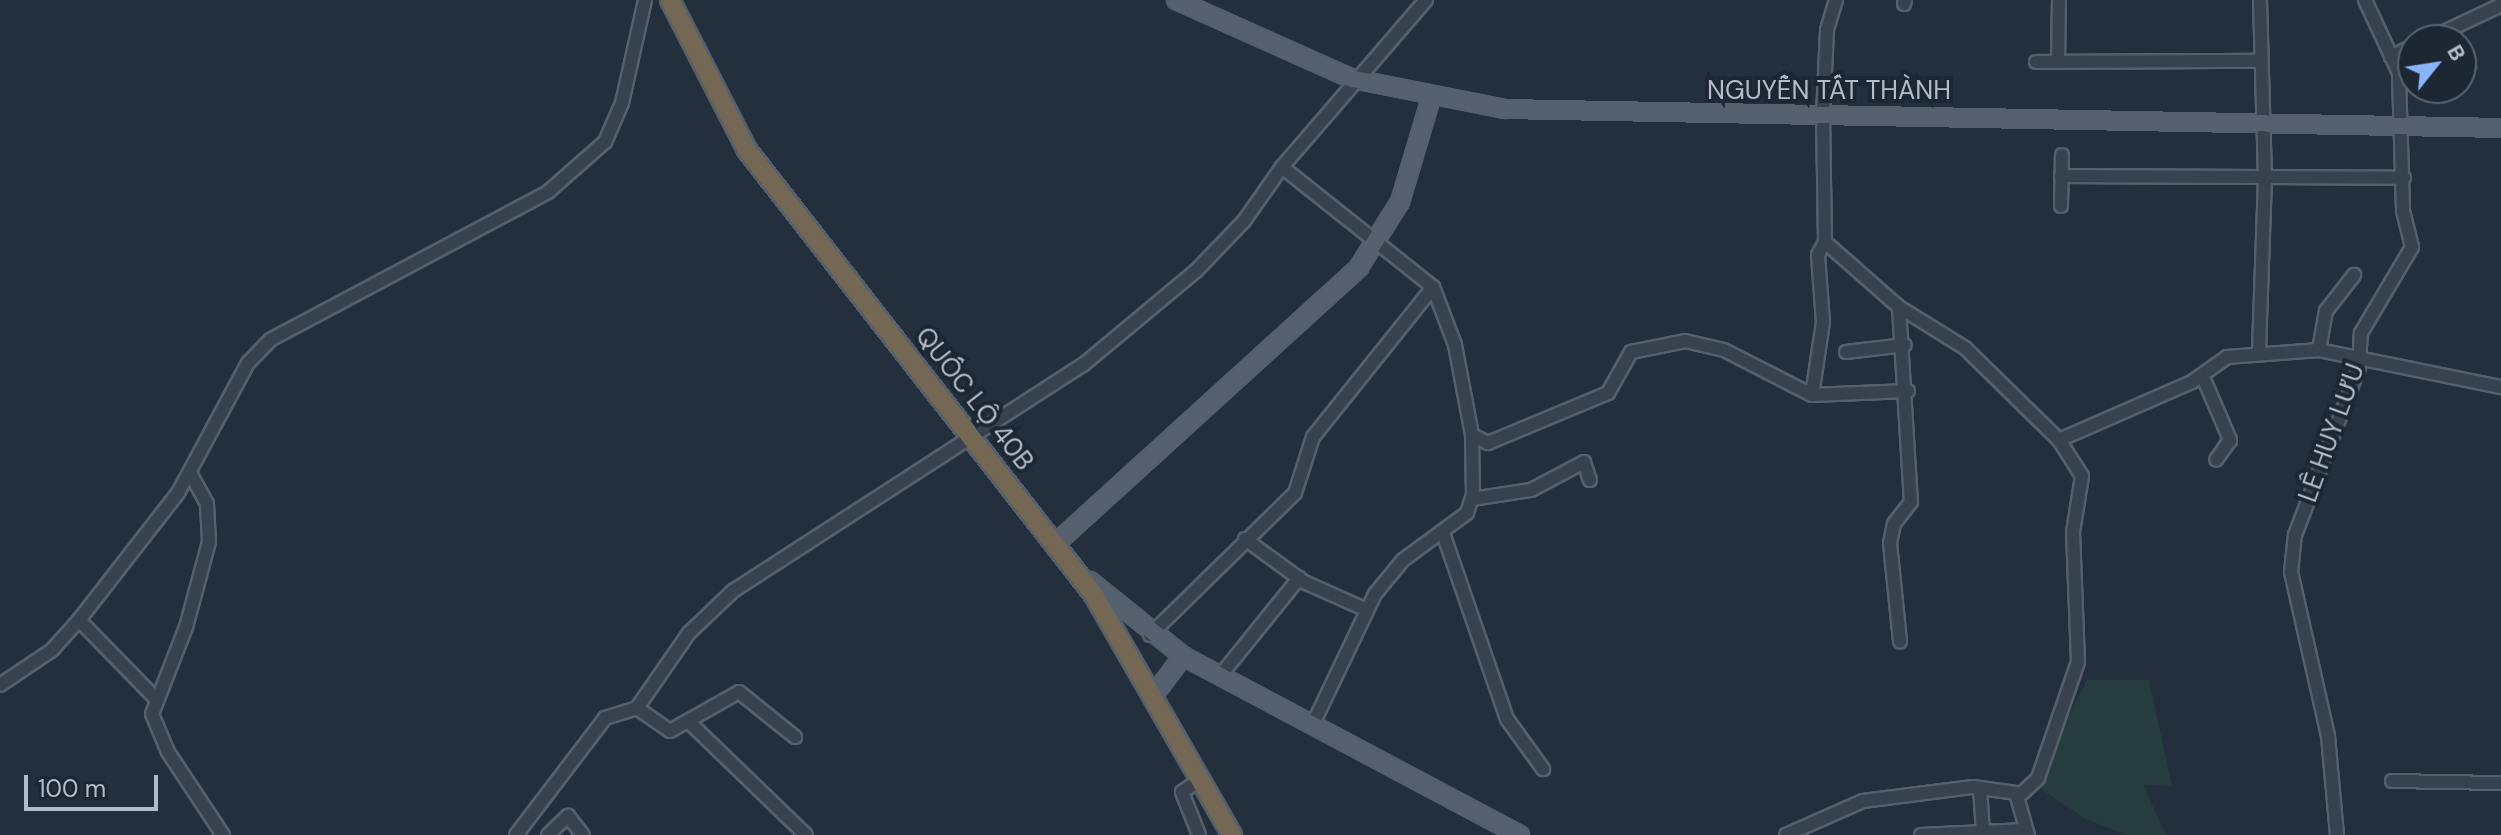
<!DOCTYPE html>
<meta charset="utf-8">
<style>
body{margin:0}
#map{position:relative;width:2501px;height:835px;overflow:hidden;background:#242f3e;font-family:"DM Sans",sans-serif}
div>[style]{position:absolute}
.green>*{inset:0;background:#263c3f}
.roads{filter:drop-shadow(2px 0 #565f6c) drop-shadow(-2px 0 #565f6c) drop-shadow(0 2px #565f6c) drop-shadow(0 -2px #565f6c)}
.minor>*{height:12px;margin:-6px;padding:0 6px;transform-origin:6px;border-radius:6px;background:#38414e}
.major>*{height:16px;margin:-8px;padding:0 8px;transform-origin:8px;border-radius:8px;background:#56606e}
.highway>*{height:18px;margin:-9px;padding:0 9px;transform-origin:9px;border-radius:9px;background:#746855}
span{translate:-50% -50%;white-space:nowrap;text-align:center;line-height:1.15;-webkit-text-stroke:8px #1d2633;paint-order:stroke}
.street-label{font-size:26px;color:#b4bcc9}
.north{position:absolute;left:2397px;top:24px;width:80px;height:80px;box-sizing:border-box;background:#1d2633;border:2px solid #59626f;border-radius:50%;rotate:60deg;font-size:22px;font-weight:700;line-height:32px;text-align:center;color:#b4bcc9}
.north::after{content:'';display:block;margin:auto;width:28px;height:36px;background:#8ab4f8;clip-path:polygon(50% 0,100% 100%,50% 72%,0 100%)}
.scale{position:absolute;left:24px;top:775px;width:134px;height:36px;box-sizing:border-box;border:4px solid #b4bcc9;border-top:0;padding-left:10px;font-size:24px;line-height:28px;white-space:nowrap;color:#b4bcc9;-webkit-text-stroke:6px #1d2633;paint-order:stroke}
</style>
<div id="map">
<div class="green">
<div style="clip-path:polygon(2087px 680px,2149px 680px,2172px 786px,2143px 785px,2166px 835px,2127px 835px,2086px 819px,2033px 784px)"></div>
</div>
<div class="roads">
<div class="minor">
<div style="left:1426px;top:0;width:221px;rotate:130.8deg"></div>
<div style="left:1282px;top:167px;width:193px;rotate:38.5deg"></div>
<div style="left:1836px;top:0;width:31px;rotate:107deg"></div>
<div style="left:1827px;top:30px;width:84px;rotate:92.7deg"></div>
<div style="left:1823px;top:114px;width:128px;rotate:89.1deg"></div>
<div style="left:1825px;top:242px;width:98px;rotate:41.3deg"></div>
<div style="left:1899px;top:307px;width:78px;rotate:31.8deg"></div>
<div style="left:1965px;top:348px;width:132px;rotate:44.4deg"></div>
<div style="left:2059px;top:440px;width:145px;rotate:-23.6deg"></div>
<div style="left:2192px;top:382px;width:43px;rotate:-35.5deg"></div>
<div style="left:2227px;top:357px;width:92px;rotate:-4.4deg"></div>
<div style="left:2319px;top:350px;width:40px;rotate:-80deg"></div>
<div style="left:2326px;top:311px;width:46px;rotate:-52.1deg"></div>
<div style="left:1904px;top:4px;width:4px;rotate:-76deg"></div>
<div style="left:2427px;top:40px;width:82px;rotate:-25.3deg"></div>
<div style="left:2391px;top:57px;width:25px;rotate:-27deg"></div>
<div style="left:2036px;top:62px;width:223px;rotate:-0.3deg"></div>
<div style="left:2058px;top:62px;width:62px;rotate:-89.1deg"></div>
<div style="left:2061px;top:176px;width:343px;rotate:0.3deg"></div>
<div style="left:2061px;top:206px;width:51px;rotate:-88.9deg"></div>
<div style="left:1899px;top:307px;width:195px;rotate:86.5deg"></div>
<div style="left:1911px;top:502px;width:28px;rotate:128deg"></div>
<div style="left:1894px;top:524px;width:19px;rotate:102deg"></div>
<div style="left:1890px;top:543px;width:99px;rotate:84.2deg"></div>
<div style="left:2259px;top:350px;width:171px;rotate:-88deg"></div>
<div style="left:2265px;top:179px;width:179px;rotate:-91.6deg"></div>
<div style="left:2319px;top:350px;width:186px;rotate:11.5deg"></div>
<div style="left:1846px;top:352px;width:59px;rotate:-6.8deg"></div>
<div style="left:2203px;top:377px;width:69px;rotate:66.8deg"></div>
<div style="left:2230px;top:440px;width:24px;rotate:125deg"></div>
<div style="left:1812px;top:395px;width:74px;rotate:-81.4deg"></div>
<div style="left:1823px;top:322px;width:67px;rotate:-94.3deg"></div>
<div style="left:1818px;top:255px;width:15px;rotate:-62deg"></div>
<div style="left:190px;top:473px;width:35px;rotate:61deg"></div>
<div style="left:207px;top:504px;width:38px;rotate:87deg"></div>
<div style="left:209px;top:542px;width:88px;rotate:105.1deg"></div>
<div style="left:186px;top:627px;width:93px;rotate:111.3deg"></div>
<div style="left:152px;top:714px;width:41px;rotate:67.2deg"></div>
<div style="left:168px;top:752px;width:100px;rotate:56.5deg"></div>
<div style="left:1472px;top:499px;width:60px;rotate:-8.7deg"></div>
<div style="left:1531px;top:490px;width:60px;rotate:-27.8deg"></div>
<div style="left:1584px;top:462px;width:19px;rotate:72deg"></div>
<div style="left:1444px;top:536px;width:194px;rotate:71deg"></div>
<div style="left:1507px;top:719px;width:62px;rotate:54.2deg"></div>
<div style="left:1245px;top:539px;width:73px;rotate:36.1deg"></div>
<div style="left:1304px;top:582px;width:67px;rotate:23.9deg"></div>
<div style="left:79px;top:620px;width:110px;rotate:45.7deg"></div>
<div style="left:1150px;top:635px;width:203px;rotate:-44.4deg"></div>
<div style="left:1295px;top:493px;width:59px;rotate:-72.2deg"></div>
<div style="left:1313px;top:437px;width:192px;rotate:-51.3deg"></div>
<div style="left:1433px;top:287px;width:62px;rotate:69.2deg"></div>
<div style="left:1455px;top:345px;width:92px;rotate:79.3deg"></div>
<div style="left:1472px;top:435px;width:18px;rotate:27deg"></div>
<div style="left:1488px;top:443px;width:130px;rotate:-22.6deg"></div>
<div style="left:1608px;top:393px;width:47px;rotate:-60.7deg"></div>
<div style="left:1631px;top:352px;width:55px;rotate:-11.5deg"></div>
<div style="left:1685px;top:341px;width:40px;rotate:13deg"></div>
<div style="left:1724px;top:350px;width:99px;rotate:27.1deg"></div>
<div style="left:1812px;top:395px;width:96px;rotate:-2.4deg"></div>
<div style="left:1220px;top:676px;width:126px;rotate:-51.1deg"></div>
<div style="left:0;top:685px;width:63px;rotate:-33.9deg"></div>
<div style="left:52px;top:650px;width:40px;rotate:-48deg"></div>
<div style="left:79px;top:620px;width:161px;rotate:-52.1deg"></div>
<div style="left:178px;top:493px;width:148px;rotate:-61.7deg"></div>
<div style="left:248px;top:363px;width:32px;rotate:-46deg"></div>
<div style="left:270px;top:340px;width:315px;rotate:-28deg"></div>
<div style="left:548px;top:192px;width:76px;rotate:-41.3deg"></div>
<div style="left:605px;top:142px;width:43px;rotate:-66.4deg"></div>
<div style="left:622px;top:103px;width:106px;rotate:-77.4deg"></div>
<div style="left:637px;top:708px;width:40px;rotate:34.9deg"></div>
<div style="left:670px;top:731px;width:79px;rotate:-29.5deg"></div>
<div style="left:739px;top:692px;width:72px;rotate:38.8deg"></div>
<div style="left:690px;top:723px;width:161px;rotate:44deg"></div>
<div style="left:1313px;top:724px;width:144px;rotate:-64.5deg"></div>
<div style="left:1375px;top:594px;width:44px;rotate:-50.5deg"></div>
<div style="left:1403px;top:560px;width:79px;rotate:-36.3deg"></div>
<div style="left:1467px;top:513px;width:19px;rotate:-72deg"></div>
<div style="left:1473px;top:495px;width:60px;rotate:-91deg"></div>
<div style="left:2392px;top:781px;width:109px;rotate:1.1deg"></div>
<div style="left:1980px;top:788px;width:44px;rotate:86.1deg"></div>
<div style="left:2019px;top:796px;width:26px;rotate:-43deg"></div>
<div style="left:2038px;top:778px;width:123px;rotate:-71deg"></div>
<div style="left:2078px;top:662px;width:130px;rotate:-92.2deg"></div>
<div style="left:2073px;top:532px;width:57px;rotate:-80.9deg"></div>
<div style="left:2082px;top:476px;width:43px;rotate:-122.6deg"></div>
<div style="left:516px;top:835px;width:147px;rotate:-52.7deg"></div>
<div style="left:605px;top:718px;width:34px;rotate:-17deg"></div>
<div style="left:637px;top:708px;width:91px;rotate:-55.3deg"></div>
<div style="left:689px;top:633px;width:61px;rotate:-43.7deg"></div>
<div style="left:733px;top:591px;width:417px;rotate:-32.9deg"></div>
<div style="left:1083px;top:365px;width:147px;rotate:-39.8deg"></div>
<div style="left:1196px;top:271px;width:69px;rotate:-46.2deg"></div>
<div style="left:1244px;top:221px;width:66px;rotate:-54.9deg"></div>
<div style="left:548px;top:835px;width:28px;rotate:-44deg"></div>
<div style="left:568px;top:816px;width:24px;rotate:52deg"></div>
<div style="left:1199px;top:835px;width:46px;rotate:-111.6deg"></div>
<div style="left:1182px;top:792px;width:25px;rotate:-34deg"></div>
<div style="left:1786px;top:835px;width:84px;rotate:-23.8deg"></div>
<div style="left:1863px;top:801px;width:111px;rotate:-7.3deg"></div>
<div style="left:1973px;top:787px;width:43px;rotate:7.9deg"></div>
<div style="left:2016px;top:793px;width:44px;rotate:74.1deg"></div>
<div style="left:1921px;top:835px;width:105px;rotate:-2.7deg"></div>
<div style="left:2337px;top:835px;width:99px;rotate:-95.2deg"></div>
<div style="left:2328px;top:736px;width:168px;rotate:-102.7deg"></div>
<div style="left:2291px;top:572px;width:37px;rotate:-84deg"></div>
<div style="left:2295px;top:535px;width:180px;rotate:-69.1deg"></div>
<div style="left:2359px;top:367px;width:34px;rotate:-87deg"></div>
<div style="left:2361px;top:333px;width:100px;rotate:-59.3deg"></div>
<div style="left:2412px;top:247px;width:38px;rotate:-104deg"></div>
<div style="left:2403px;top:210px;width:137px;rotate:-91.7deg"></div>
<div style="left:2399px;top:73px;width:81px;rotate:-115deg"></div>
</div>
<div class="major">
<div style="left:1176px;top:0;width:194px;rotate:24.1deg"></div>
<div style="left:1353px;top:79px;width:154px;rotate:11.2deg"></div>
<div style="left:1504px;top:109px;width:997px;rotate:1.09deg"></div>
<div style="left:1062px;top:553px;width:11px;rotate:-135deg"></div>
<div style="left:1054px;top:545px;width:413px;rotate:-42.3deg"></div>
<div style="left:1359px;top:267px;width:77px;rotate:-57.8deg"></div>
<div style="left:1400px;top:202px;width:109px;rotate:-73.4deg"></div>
<div style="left:1090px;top:581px;width:119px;rotate:38.9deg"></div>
<div style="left:1183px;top:656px;width:382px;rotate:28deg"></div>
<div style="left:1154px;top:695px;width:49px;rotate:-53.4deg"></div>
</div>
<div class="highway">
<div style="left:670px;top:0;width:169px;rotate:62.8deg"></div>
<div style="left:747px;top:150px;width:564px;rotate:52.05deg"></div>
<div style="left:1094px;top:595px;width:277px;rotate:60.1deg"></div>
</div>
</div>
<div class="street-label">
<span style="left:1829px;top:91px">NGUYỄN TẤT THÀNH</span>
<span style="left:974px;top:399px;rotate:52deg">QUỐC LỘ 40B</span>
<span style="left:2332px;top:433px;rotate:-70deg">LÊ HUY LƯU</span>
</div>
<div class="north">B</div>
<div class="scale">100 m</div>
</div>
